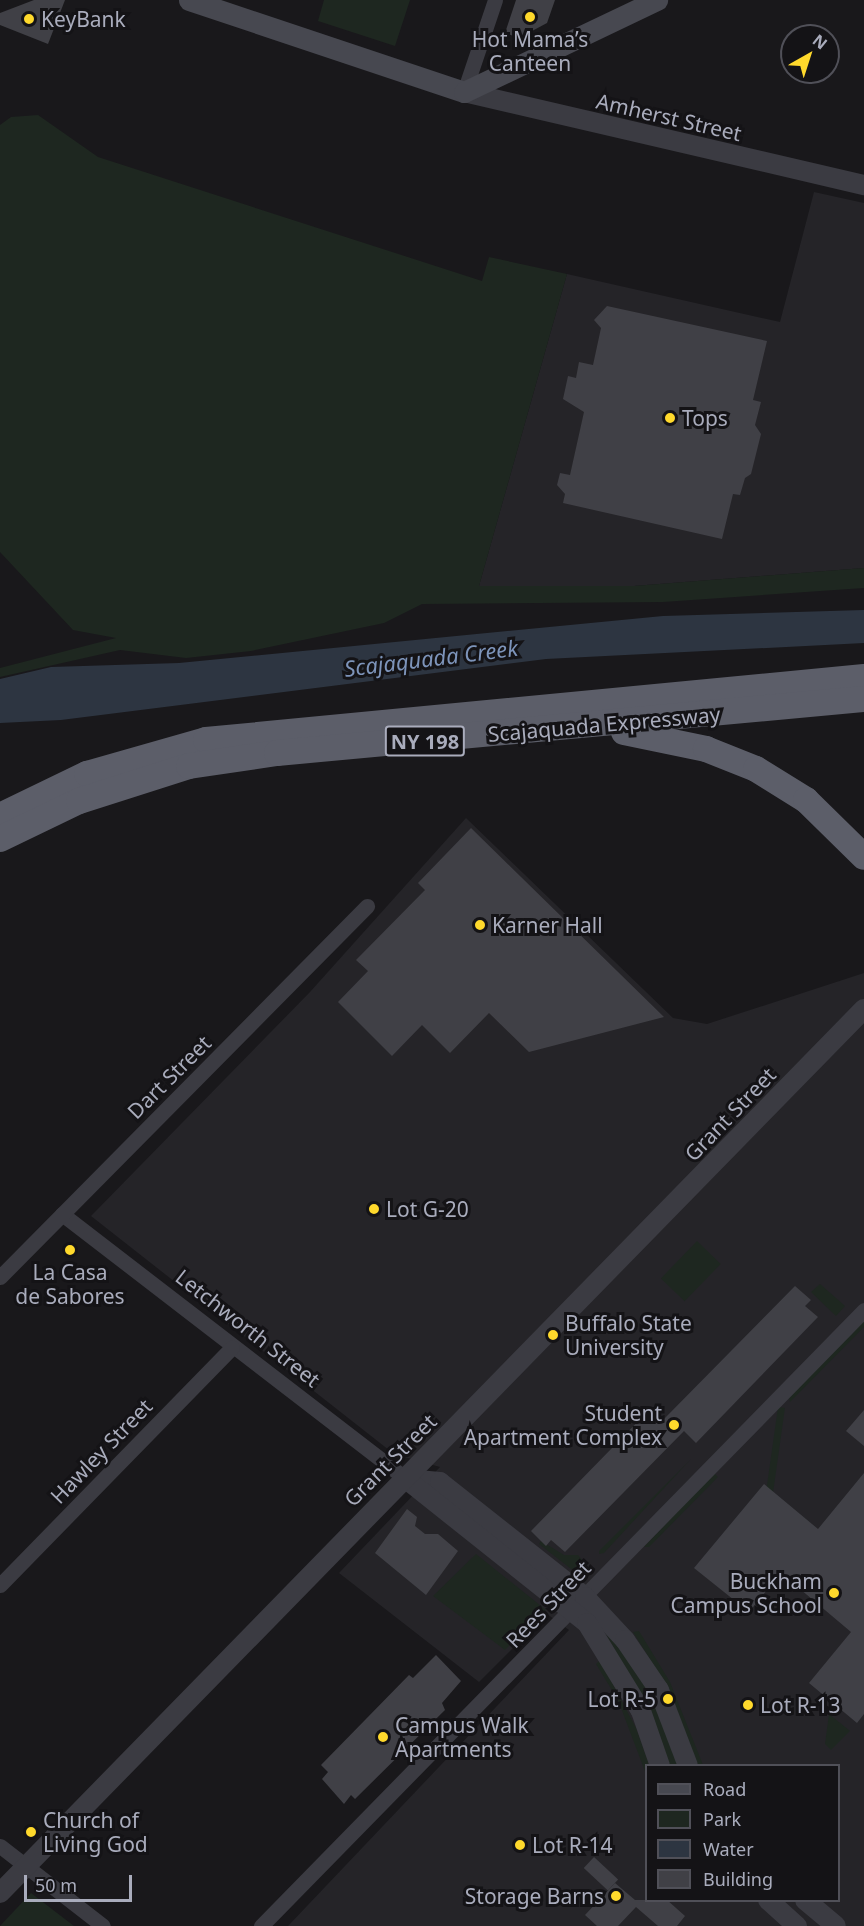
<!DOCTYPE html>
<meta charset="utf-8">
<style>
body{margin:0}
#map{position:relative;width:864px;height:1926px;overflow:hidden;background:#19181b;font-family:"Noto Sans",sans-serif}
div>[style]{position:absolute}
.built>*{inset:0;background:#252428}
.green>*{inset:0;background:#1e2720;transform-origin:0 0}
.water>*{inset:0;background:#2d3541}
.building>*{inset:0;background:#404046;transform-origin:0 0}
.minor>*{height:15px;margin:-7.5px;padding:0 7.5px;transform-origin:7.5px;border-radius:7.5px;background:#3b3b42}
.tertiary>*{height:20px;margin:-10px;padding:0 10px;transform-origin:10px;border-radius:10px;background:#3b3b42}
.secondary>*{height:21px;margin:-10.5px;padding:0 10.5px;transform-origin:10.5px;border-radius:10.5px;background:#474850}
.trunk>*{height:26px;margin:-13px;padding:0 13px;transform-origin:13px;border-radius:13px;background:#5c5e69}
.dots>*{width:16px;height:16px;translate:-50% -50%;box-sizing:border-box;border:3px solid #141316;border-radius:50%}
span{translate:-50% -50%;white-space:nowrap;text-align:center;line-height:1.15;-webkit-text-stroke:6px #141316;paint-order:stroke}
.shield-label span{padding:2px 4px;background:#141316;border:2px solid;border-radius:4px;-webkit-text-stroke-width:0}
.shield-label{font-size:20px;color:#a9acbc;font-weight:700}
.poi-label{font-size:21px;color:#a9acbc}
.left{translate:0 -50%;text-align:left}
.right{translate:-100% -50%;text-align:right}
.street-label{font-size:21px;color:#a9acbc}
.water-label{font-size:22px;color:#7d94ba;font-style:italic}
.legend{position:absolute;left:645px;top:1764px;width:195px;height:138px;box-sizing:border-box;background:#141316;border:2px solid #505058;margin:0;padding:8px 10px;list-style:none;font-size:18px;color:#a9acbc}
.legend li{display:flex;align-items:center;gap:12px;height:30px}
.legend b{width:30px;border:2px solid #505058}
.north{position:absolute;left:780px;top:24px;width:60px;height:60px;box-sizing:border-box;background:#141316;border:2px solid #505058;border-radius:50%;rotate:39deg;font-size:16px;font-weight:700;line-height:24px;text-align:center;color:#a9acbc}
.north::after{content:'';display:block;margin:auto;width:21px;height:27px;background:#ffd92c;clip-path:polygon(50% 0,100% 100%,50% 72%,0 100%)}
.scale{position:absolute;left:24px;top:1875px;width:108px;height:27px;box-sizing:border-box;border:3px solid #a9acbc;border-top:0;padding-left:8px;font-size:18px;line-height:21px;white-space:nowrap;color:#a9acbc;-webkit-text-stroke:4px #141316;paint-order:stroke}
</style>
<div id="map">
<div class="built">
<div style="clip-path:polygon(814px 192px,864px 203px,864px 568px,634px 586px,479px 586px,567px 274px,780px 322px)"></div>
<div style="clip-path:polygon(evenodd,466px 818px,673px 1018px,707px 1024px,864px 973px,864px 1926px,288px 1926px,569px 1630px,547px 1614px,479px 1682px,339px 1573px,440px 1467px,394px 1454px,91px 1216px,310px 992px,466px 818px,646px 1766px,838px 1766px,838px 1900px,646px 1900px,646px 1766px)"></div>
</div>
<div class="green">
<div style="clip-path:polygon(324px 0,410px 0,395px 46px,318px 21px)"></div>
<div style="clip-path:polygon(38px 115px,98px 157px,482px 281px,489px 257px,567px 274px,479px 586px,634px 586px,864px 568px,864px 588px,663px 602px,422px 604px,384px 623px,251px 651px,186px 658px,120px 650px,0 677px,0 668px,116px 638px,73px 630px,0 552px,0 125px,11px 117px)"></div>
<div style="left:697px;top:1241px;width:33px;height:52px;rotate:44deg"></div>
<div style="clip-path:polygon(820px 1284px,845px 1306px,836px 1316px,811px 1292px)"></div>
<div style="clip-path:polygon(864px 1320px,864px 1327px,790px 1402px,789px 1397px)"></div>
<div style="left:778px;top:1407px;width:7px;height:86px;rotate:8deg"></div>
<div style="clip-path:polygon(691px 1459px,604px 1553px,599px 1554px,599px 1551px)"></div>
<div style="clip-path:polygon(714px 1473px,718px 1477px,649px 1547px,644px 1547px)"></div>
<div style="clip-path:polygon(541px 1541px,564px 1555px,578px 1555px,587px 1566px,575px 1572px,539px 1544px)"></div>
<div style="clip-path:polygon(476px 1554px,546px 1610px,505px 1650px,433px 1596px)"></div>
<div style="clip-path:polygon(595px 1615px,649px 1689px,680px 1765px,669px 1765px,640px 1694px)"></div>
<div style="clip-path:polygon(639px 1631px,670px 1682px,703px 1765px,697px 1765px,663px 1680px,633px 1632px)"></div>
<div style="clip-path:polygon(600px 1660px,636px 1728px,649px 1765px,646px 1774px,618px 1700px,596px 1664px)"></div>
<div style="clip-path:polygon(829px 1714px,850px 1731px,831px 1750px,825px 1744px)"></div>
<div style="clip-path:polygon(31px 1893px,74px 1926px,0 1926px)"></div>
</div>
<div class="water">
<div style="clip-path:polygon(864px 610px,864px 643px,546px 659px,61px 720px,0 723px,0 679px,51px 667px,179px 663px,663px 616px)"></div>
</div>
<div class="building">
<div style="clip-path:polygon(34px 0,65px 0,48px 44px,0 25px,0 13px)"></div>
<div style="clip-path:polygon(516px 0,555px 0,547px 23px,519px 38px,505px 33px)"></div>
<div style="clip-path:polygon(607px 306px,767px 341px,753px 400px,761px 402px,755px 425px,761px 434px,751px 474px,745px 478px,740px 495px,733px 494px,722px 539px,563px 503px,565px 494px,557px 485px,560px 473px,570px 475px,584px 412px,563px 399px,568px 376px,576px 378px,579px 362px,593px 365px,601px 328px,594px 320px)"></div>
<div style="clip-path:polygon(471px 828px,664px 1017px,529px 1052px,489px 1013px,450px 1053px,422px 1025px,392px 1056px,338px 1002px,368px 971px,356px 960px,425px 890px,418px 883px)"></div>
<div style="clip-path:polygon(795px 1286px,811px 1300px,805px 1306px,818px 1317px,696px 1443px,684px 1431px,565px 1552px,551px 1540px,546px 1546px,531px 1531px,652px 1407px,664px 1419px)"></div>
<div style="clip-path:polygon(864px 1410px,864px 1446px,846px 1431px)"></div>
<div style="clip-path:polygon(864px 1473px,864px 1714px,857px 1723px,809px 1683px,851px 1632px,781px 1573px,749px 1612px,694px 1568px,764px 1484px,818px 1529px)"></div>
<div style="clip-path:polygon(407px 1509px,417px 1517px,415px 1526px,425px 1534px,438px 1534px,458px 1551px,426px 1595px,375px 1553px)"></div>
<div style="clip-path:polygon(436px 1655px,461px 1681px,442px 1703px,445px 1710px,355px 1799px,351px 1795px,344px 1804px,322px 1779px,328px 1772px,321px 1765px,409px 1675px,413px 1678px)"></div>
<div style="left:594px;top:1857px;width:33px;height:15px;rotate:43deg"></div>
<div style="clip-path:polygon(615px 1883px,635px 1900px,667px 1900px,685px 1916px,677px 1926px,658px 1926px,636px 1907px,618px 1926px,597px 1926px,585px 1915px)"></div>
</div>
<div class="minor">
<div style="left:464px;top:92px;width:97px;rotate:-71.4deg"></div>
<div style="left:62px;top:1214px;width:434px;rotate:37.6deg"></div>
<div style="left:0;top:1277px;width:522px;rotate:-45.31deg"></div>
<div style="left:0;top:1585px;width:332px;rotate:-45.7deg"></div>
<div style="left:0;top:1846px;width:130px;rotate:37.8deg"></div>
<div style="left:261px;top:1926px;width:862px;rotate:-45.61deg"></div>
</div>
<div class="tertiary">
<div style="left:464px;top:92px;width:411px;rotate:13.1deg"></div>
<div style="left:406px;top:1479px;width:34px;rotate:5deg"></div>
<div style="left:440px;top:1482px;width:185px;rotate:38.4deg"></div>
<div style="left:585px;top:1597px;width:59px;rotate:47.1deg"></div>
<div style="left:625px;top:1640px;width:60px;rotate:55.8deg"></div>
<div style="left:659px;top:1690px;width:81px;rotate:69.1deg"></div>
<div style="left:406px;top:1479px;width:231px;rotate:38.5deg"></div>
<div style="left:587px;top:1623px;width:103px;rotate:58.5deg"></div>
<div style="left:641px;top:1711px;width:58px;rotate:70.9deg"></div>
<div style="left:0;top:1893px;width:1236px;rotate:-45.66deg"></div>
<div style="left:768px;top:1900px;width:39px;rotate:42deg"></div>
<div style="left:805px;top:1900px;width:40px;rotate:40deg"></div>
</div>
<div class="secondary">
<div style="left:189px;top:0;width:290px;rotate:18.5deg"></div>
<div style="left:464px;top:92px;width:214px;rotate:-25.5deg"></div>
</div>
<div class="trunk">
<div style="left:624px;top:732px;width:84px;rotate:11.7deg"></div>
<div style="left:706px;top:749px;width:54px;rotate:21.8deg"></div>
<div style="left:756px;top:769px;width:59px;rotate:31.8deg"></div>
<div style="left:806px;top:800px;width:81px;rotate:44.5deg"></div>
<div style="left:0;top:816px;width:97px;rotate:-25.8deg"></div>
<div style="left:87px;top:774px;width:124px;rotate:-15.9deg"></div>
<div style="left:206px;top:740px;width:661px;rotate:-5.47deg"></div>
<div style="left:0;top:839px;width:88px;rotate:-25.7deg"></div>
<div style="left:79px;top:801px;width:115px;rotate:-17.7deg"></div>
<div style="left:189px;top:766px;width:89px;rotate:-8.4deg"></div>
<div style="left:277px;top:753px;width:589px;rotate:-5.26deg"></div>
</div>
<div class="dots">
<div style="left:530px;top:17px;background:#ffd92c"></div>
<div style="left:29px;top:19px;background:#ffd92c"></div>
<div style="left:670px;top:418px;background:#ffd92c"></div>
<div style="left:480px;top:925px;background:#ffd92c"></div>
<div style="left:374px;top:1209px;background:#ffd92c"></div>
<div style="left:70px;top:1250px;background:#ffd92c"></div>
<div style="left:553px;top:1335px;background:#ffd92c"></div>
<div style="left:674px;top:1425px;background:#ffd92c"></div>
<div style="left:834px;top:1593px;background:#ffd92c"></div>
<div style="left:668px;top:1699px;background:#ffd92c"></div>
<div style="left:748px;top:1705px;background:#ffd92c"></div>
<div style="left:383px;top:1737px;background:#ffd92c"></div>
<div style="left:31px;top:1832px;background:#ffd92c"></div>
<div style="left:520px;top:1845px;background:#ffd92c"></div>
<div style="left:616px;top:1896px;background:#ffd92c"></div>
</div>
<div class="shield-label">
<span style="left:425px;top:741px">NY 198</span>
</div>
<div class="poi-label">
<span class="left" style="left:41px;top:19px">KeyBank</span>
<span style="left:530px;top:51px">Hot Mama’s<br>Canteen</span>
<span class="left" style="left:682px;top:418px">Tops</span>
<span class="left" style="left:492px;top:925px">Karner Hall</span>
<span class="left" style="left:386px;top:1209px">Lot G-20</span>
<span style="left:70px;top:1284px">La Casa<br>de Sabores</span>
<span class="left" style="left:565px;top:1335px">Buffalo State<br>University</span>
<span class="right" style="left:662px;top:1425px">Student<br>Apartment Complex</span>
<span class="right" style="left:822px;top:1593px">Buckham<br>Campus School</span>
<span class="right" style="left:656px;top:1699px">Lot R-5</span>
<span class="left" style="left:760px;top:1705px">Lot R-13</span>
<span class="left" style="left:395px;top:1737px">Campus Walk<br>Apartments</span>
<span class="left" style="left:43px;top:1832px">Church of<br>Living God</span>
<span class="left" style="left:532px;top:1845px">Lot R-14</span>
<span class="right" style="left:604px;top:1896px">Storage Barns</span>
</div>
<div class="street-label">
<span style="left:669px;top:117px;rotate:13deg">Amherst Street</span>
<span style="left:604px;top:724px;rotate:-5deg">Scajaquada Expressway</span>
<span style="left:169px;top:1077px;rotate:-45deg">Dart Street</span>
<span style="left:730px;top:1114px;rotate:-46deg">Grant Street</span>
<span style="left:248px;top:1328px;rotate:38deg">Letchworth Street</span>
<span style="left:101px;top:1451px;rotate:-46deg">Hawley Street</span>
<span style="left:390px;top:1460px;rotate:-45deg">Grant Street</span>
<span style="left:548px;top:1604px;rotate:-46deg">Rees Street</span>
</div>
<div class="water-label">
<span style="left:431px;top:658px;rotate:-7deg">Scajaquada Creek</span>
</div>
<ul class="legend">
<li><b style="height:8px;background:#474850"></b>Road</li>
<li><b style="height:16px;background:#1e2720"></b>Park</li>
<li><b style="height:16px;background:#2d3541"></b>Water</li>
<li><b style="height:16px;background:#404046"></b>Building</li>
</ul>
<div class="north">N</div>
<div class="scale">50 m</div>
</div>
